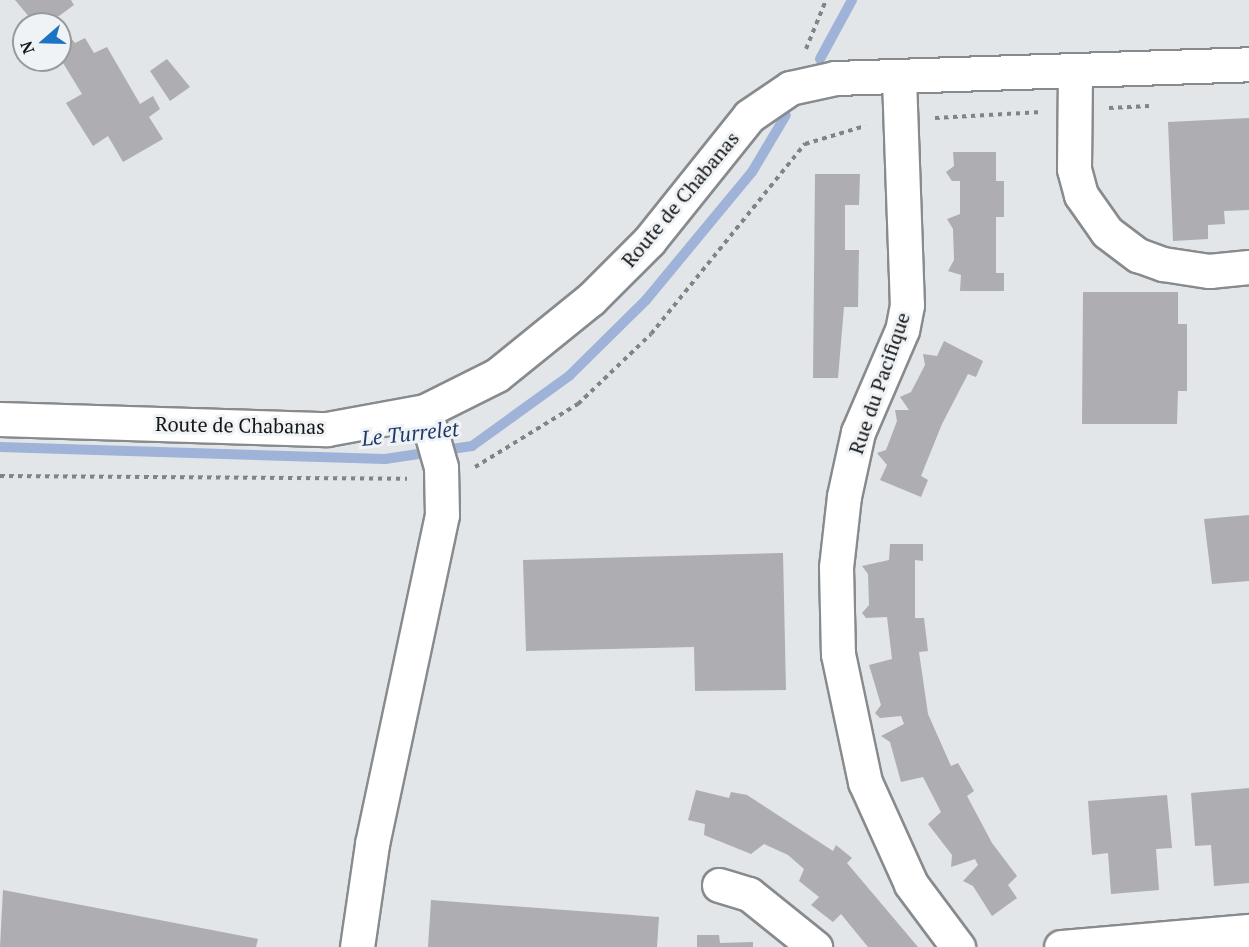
<!DOCTYPE html>
<style>
body{margin:0}
#map{position:relative;width:1249px;height:947px;overflow:hidden;background:#e2e6e8;font-family:"PT Serif",serif}
div>[style]{position:absolute}
.stream>*{height:10px;margin:-5px;padding:0 5px;transform-origin:5px;border-radius:5px;background:#9eb3d7}
.building>*{inset:0;background:#aeadb1}
.path>*{height:4px;margin-top:-2px;transform-origin:0;background:repeating-linear-gradient(90deg,#818485 0 4.5px,transparent 0 9px)}
.roads{filter:drop-shadow(2px 0 #888b8e) drop-shadow(-2px 0 #888b8e) drop-shadow(0 2px #888b8e) drop-shadow(0 -2px #888b8e)}
.minor>*{height:33px;margin:-16.5px;padding:0 16.5px;transform-origin:16.5px;border-radius:16.5px;background:#fff}
span{translate:-50% -50%;white-space:nowrap;text-align:center;line-height:1.15;-webkit-text-stroke:6px #f0f3f6;paint-order:stroke}
.street-label{font-size:20px;color:#141616}
.water-label{font-size:21px;color:#203b69;font-style:italic}
.north{position:absolute;left:12px;top:12px;width:60px;height:60px;box-sizing:border-box;background:#f0f3f6;border:2px solid #989b9c;border-radius:50%;rotate:250deg;font-size:16px;font-weight:700;line-height:24px;text-align:center;color:#141616}
.north::after{content:'';display:block;margin:auto;width:21px;height:27px;background:#1b75c2;clip-path:polygon(50% 0,100% 100%,50% 72%,0 100%)}
</style>
<div id="map">
<div class="stream">
<div style="left:820px;top:59px;width:67px;rotate:-61.5deg"></div>
<div style="left:0;top:447px;width:385px;rotate:1.8deg"></div>
<div style="left:385px;top:459px;width:88px;rotate:-8.5deg"></div>
<div style="left:472px;top:446px;width:120px;rotate:-35.8deg"></div>
<div style="left:569px;top:376px;width:108px;rotate:-44.6deg"></div>
<div style="left:646px;top:300px;width:166px;rotate:-50.4deg"></div>
<div style="left:752px;top:172px;width:66px;rotate:-59.2deg"></div>
</div>
<div class="building">
<div style="clip-path:polygon(15px 0,71px 0,74px 5px,48px 24px,35px 24px)"></div>
<div style="clip-path:polygon(68px 34px,75px 43px,85px 38px,94px 53px,107px 47px,140px 104px,153px 96px,160px 109px,149px 117px,163px 139px,123px 162px,108px 136px,93px 146px,66px 103px,82px 94px,60px 58px,60px 39px)"></div>
<div style="clip-path:polygon(167px 59px,190px 87px,170px 101px,150px 71px)"></div>
<div style="clip-path:polygon(1249px 118px,1249px 210px,1224px 211px,1225px 224px,1208px 225px,1208px 239px,1173px 241px,1168px 122px)"></div>
<div style="clip-path:polygon(953px 152px,996px 152px,996px 181px,1004px 181px,1004px 217px,996px 217px,996px 273px,1004px 273px,1004px 291px,960px 291px,961px 275px,948px 271px,954px 260px,953px 229px,947px 219px,960px 214px,960px 181px,952px 181px,946px 172px,954px 166px)"></div>
<div style="clip-path:polygon(815px 174px,860px 174px,859px 205px,845px 205px,845px 250px,859px 250px,858px 307px,844px 307px,838px 378px,813px 378px)"></div>
<div style="clip-path:polygon(1083px 292px,1178px 292px,1178px 324px,1187px 324px,1187px 391px,1178px 391px,1177px 424px,1082px 424px)"></div>
<div style="clip-path:polygon(944px 341px,983px 361px,976px 377px,968px 374px,942px 424px,921px 476px,928px 480px,921px 497px,880px 480px,887px 465px,877px 453px,886px 450px,897px 421px,895px 410px,909px 410px,900px 397px,911px 392px,925px 365px,923px 354px,937px 356px)"></div>
<div style="clip-path:polygon(1249px 515px,1249px 581px,1212px 584px,1204px 519px)"></div>
<div style="clip-path:polygon(890px 544px,923px 544px,923px 561px,915px 560px,915px 618px,924px 618px,928px 651px,919px 652px,928px 714px,951px 766px,958px 763px,974px 791px,967px 796px,992px 843px,1017px 876px,1008px 885px,1017px 898px,992px 916px,973px 886px,963px 881px,978px 865px,975px 859px,951px 867px,952px 855px,928px 824px,941px 812px,923px 777px,901px 782px,890px 742px,881px 736px,904px 724px,901px 716px,880px 718px,875px 713px,881px 705px,869px 665px,892px 659px,887px 617px,866px 618px,862px 613px,869px 605px,868px 574px,862px 566px,889px 560px)"></div>
<div style="clip-path:polygon(783px 553px,786px 690px,695px 691px,694px 647px,526px 651px,523px 560px)"></div>
<div style="clip-path:polygon(1249px 788px,1249px 883px,1214px 886px,1211px 845px,1195px 846px,1191px 793px)"></div>
<div style="clip-path:polygon(696px 790px,729px 798px,731px 792px,747px 795px,833px 851px,836px 845px,852px 858px,847px 863px,918px 947px,868px 947px,841px 914px,833px 922px,811px 905px,819px 897px,799px 881px,804px 869px,788px 855px,764px 844px,751px 854px,704px 835px,705px 824px,688px 820px)"></div>
<div style="clip-path:polygon(1167px 795px,1172px 848px,1156px 849px,1159px 890px,1111px 894px,1108px 853px,1092px 855px,1088px 801px)"></div>
<div style="clip-path:polygon(3px 890px,258px 939px,256px 947px,0 947px)"></div>
<div style="clip-path:polygon(431px 900px,659px 917px,657px 947px,428px 947px)"></div>
<div style="clip-path:polygon(697px 935px,719px 935px,720px 943px,753px 942px,753px 947px,697px 947px)"></div>
</div>
<div class="path">
<div style="left:806px;top:49px;width:53px;rotate:-67.8deg"></div>
<div style="left:1109px;top:108px;width:40px;rotate:-2.9deg"></div>
<div style="left:935px;top:118px;width:106px;rotate:-3.2deg"></div>
<div style="left:475px;top:467px;width:121px;rotate:-31.5deg"></div>
<div style="left:578px;top:404px;width:101px;rotate:-43.8deg"></div>
<div style="left:651px;top:334px;width:245px;rotate:-51deg"></div>
<div style="left:805px;top:144px;width:63px;rotate:-16.7deg"></div>
<div style="left:0;top:476px;width:407px;rotate:0.4deg"></div>
</div>
<div class="roads">
<div class="minor">
<div style="left:1075px;top:73px;width:96px;rotate:90.6deg"></div>
<div style="left:1074px;top:169px;width:27px;rotate:75deg"></div>
<div style="left:1081px;top:195px;width:45px;rotate:54.9deg"></div>
<div style="left:1107px;top:232px;width:39px;rotate:37deg"></div>
<div style="left:1138px;top:255px;width:27px;rotate:20deg"></div>
<div style="left:1163px;top:264px;width:47px;rotate:8.7deg"></div>
<div style="left:1209px;top:271px;width:40px;rotate:-5.7deg"></div>
<div style="left:899px;top:78px;width:227px;rotate:88deg"></div>
<div style="left:907px;top:305px;width:25px;rotate:101deg"></div>
<div style="left:902px;top:330px;width:111px;rotate:113.3deg"></div>
<div style="left:858px;top:432px;width:66px;rotate:102.3deg"></div>
<div style="left:844px;top:496px;width:71px;rotate:96.4deg"></div>
<div style="left:836px;top:567px;width:87px;rotate:88.7deg"></div>
<div style="left:838px;top:654px;width:131px;rotate:78.1deg"></div>
<div style="left:865px;top:782px;width:112px;rotate:65.7deg"></div>
<div style="left:911px;top:884px;width:79px;rotate:53.3deg"></div>
<div style="left:0;top:419px;width:327px;rotate:1.8deg"></div>
<div style="left:327px;top:429px;width:100px;rotate:-10.4deg"></div>
<div style="left:425px;top:411px;width:80px;rotate:-26.6deg"></div>
<div style="left:497px;top:375px;width:121px;rotate:-39deg"></div>
<div style="left:591px;top:299px;width:82px;rotate:-45deg"></div>
<div style="left:649px;top:241px;width:160px;rotate:-51.3deg"></div>
<div style="left:749px;top:116px;width:50px;rotate:-34.3deg"></div>
<div style="left:790px;top:88px;width:46px;rotate:-12.5deg"></div>
<div style="left:835px;top:78px;width:414px;rotate:-1.9deg"></div>
<div style="left:719px;top:885px;width:31px;rotate:17deg"></div>
<div style="left:749px;top:894px;width:85px;rotate:38.8deg"></div>
<div style="left:357px;top:947px;width:104px;rotate:-81.7deg"></div>
<div style="left:372px;top:844px;width:336px;rotate:-78deg"></div>
<div style="left:442px;top:515px;width:48px;rotate:-91.2deg"></div>
<div style="left:441px;top:467px;width:58px;rotate:-105.9deg"></div>
<div style="left:1061px;top:947px;width:189px;rotate:-4.9deg"></div>
</div>
</div>
<div class="street-label">
<span style="left:680px;top:199px;rotate:-50deg">Route de Chabanas</span>
<span style="left:879px;top:383px;rotate:-71deg">Rue du Pacifique</span>
<span style="left:240px;top:425px;rotate:1deg">Route de Chabanas</span>
</div>
<div class="water-label">
<span style="left:410px;top:433px;rotate:-6deg">Le Turrelet</span>
</div>
<div class="north">N</div>
</div>
